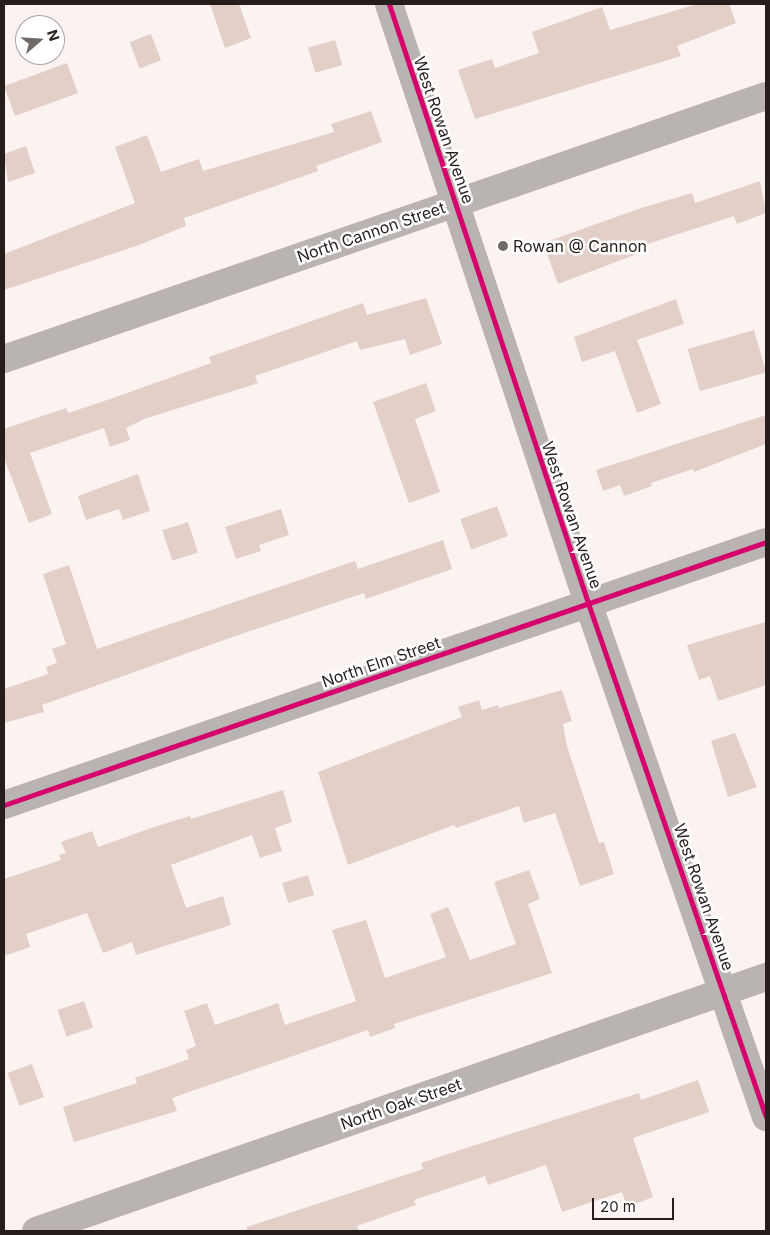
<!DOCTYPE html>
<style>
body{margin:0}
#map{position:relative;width:770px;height:1235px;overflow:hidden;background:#fbf3f0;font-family:Inter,sans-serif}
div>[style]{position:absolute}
.building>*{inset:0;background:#e3cfc8;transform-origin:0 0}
.minor>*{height:28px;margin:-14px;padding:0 14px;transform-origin:14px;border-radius:14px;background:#b9b3b2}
.cycleway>*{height:5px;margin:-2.5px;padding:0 2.5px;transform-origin:2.5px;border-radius:2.5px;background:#d6006c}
.dots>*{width:14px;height:14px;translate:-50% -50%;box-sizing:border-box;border:2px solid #fff;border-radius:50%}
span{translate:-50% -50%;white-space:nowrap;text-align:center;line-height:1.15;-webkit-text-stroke:5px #fff;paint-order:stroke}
.street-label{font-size:16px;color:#261e1b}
.poi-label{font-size:16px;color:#261e1b}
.left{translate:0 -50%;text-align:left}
.frame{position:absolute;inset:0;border:5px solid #261e1b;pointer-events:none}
.north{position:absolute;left:15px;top:15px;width:50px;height:50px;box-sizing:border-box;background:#fff;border:1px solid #a8a5a4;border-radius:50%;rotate:71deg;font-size:14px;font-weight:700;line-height:20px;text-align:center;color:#261e1b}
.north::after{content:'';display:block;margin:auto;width:18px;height:22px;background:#716966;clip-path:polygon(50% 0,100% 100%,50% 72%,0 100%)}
.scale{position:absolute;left:592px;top:1198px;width:82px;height:22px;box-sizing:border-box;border:2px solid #261e1b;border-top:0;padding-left:6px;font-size:15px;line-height:18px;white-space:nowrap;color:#261e1b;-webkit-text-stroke:4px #fff;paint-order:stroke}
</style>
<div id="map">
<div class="building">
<div style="clip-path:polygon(210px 4px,239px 4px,251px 38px,225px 48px)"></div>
<div style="clip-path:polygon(697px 4px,729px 4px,736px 23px,677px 46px,681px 56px,475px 119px,458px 70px,492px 59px,495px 68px,539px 53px,532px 32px,602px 7px,610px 30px)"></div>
<div style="left:151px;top:34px;width:28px;height:23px;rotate:69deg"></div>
<div style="left:335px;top:40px;width:26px;height:28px;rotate:74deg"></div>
<div style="left:67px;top:63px;width:32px;height:67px;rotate:70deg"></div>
<div style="clip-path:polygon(371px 111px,382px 142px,316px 166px,318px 171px,184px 218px,186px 226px,139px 245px,4px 290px,4px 254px,135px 203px,115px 147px,147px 135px,161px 172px,199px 159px,203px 171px,334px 132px,331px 124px)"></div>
<div style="clip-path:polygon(26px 146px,35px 173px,8px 182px,4px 154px)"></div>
<div style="clip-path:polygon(760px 181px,766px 213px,737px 224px,734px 216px,635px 248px,637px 254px,558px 284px,543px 243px,641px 208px,692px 193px,695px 203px)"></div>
<div style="clip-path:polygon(426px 298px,442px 344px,410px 355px,405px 339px,360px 350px,357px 341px,255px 376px,258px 383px,144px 419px,126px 428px,130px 440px,110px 447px,104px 428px,30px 453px,52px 514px,29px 523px,4px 458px,4px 429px,66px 408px,68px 413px,113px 398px,211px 363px,209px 357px,363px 303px,367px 315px)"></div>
<div style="clip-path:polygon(676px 299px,684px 324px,637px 340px,661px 404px,637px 413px,615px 351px,582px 362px,574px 337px)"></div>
<div style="left:754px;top:330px;width:44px;height:69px;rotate:74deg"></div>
<div style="clip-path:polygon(426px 383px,436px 411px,415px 419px,440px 492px,409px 503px,373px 402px)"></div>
<div style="clip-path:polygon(766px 415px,766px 444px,694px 472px,693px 469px,651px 483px,652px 486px,624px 496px,620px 485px,603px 491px,596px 470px)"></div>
<div style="clip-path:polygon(138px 474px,150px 511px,123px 520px,119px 509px,86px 520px,78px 496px)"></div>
<div style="left:497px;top:506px;width:32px;height:39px;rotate:70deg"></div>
<div style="clip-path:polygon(281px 509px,289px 535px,259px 545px,261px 551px,236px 559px,225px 527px)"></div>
<div style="left:188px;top:522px;width:32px;height:27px;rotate:72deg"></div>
<div style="clip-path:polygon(443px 540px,452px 569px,366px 599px,364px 593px,241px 634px,42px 705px,44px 712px,4px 723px,4px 689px,48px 674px,46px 667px,57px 663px,52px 649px,66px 644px,43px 574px,69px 565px,97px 649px,355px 561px,358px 569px)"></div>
<div style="clip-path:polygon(766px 622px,766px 685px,718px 701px,710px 676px,699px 680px,687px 645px)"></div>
<div style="clip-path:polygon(562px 690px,572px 721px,563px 724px,567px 746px,599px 843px,604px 842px,614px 874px,580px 886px,555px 813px,524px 823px,519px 806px,456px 828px,454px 825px,348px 865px,318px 772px,462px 717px,458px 707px,479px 700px,482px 710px,498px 705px,499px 708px)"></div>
<div style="clip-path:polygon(735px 733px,757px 787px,728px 797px,711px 741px)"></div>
<div style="clip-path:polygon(283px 790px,292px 822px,275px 828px,282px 851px,260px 858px,252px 835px,171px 865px,186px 908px,223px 896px,231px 925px,136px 955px,132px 942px,103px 953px,87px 913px,26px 934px,30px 947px,4px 956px,4px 879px,61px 860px,59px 855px,66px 853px,61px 842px,92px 831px,98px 847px,154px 827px,190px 816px,191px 819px)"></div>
<div style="clip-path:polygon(529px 870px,540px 899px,528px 904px,552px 973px,394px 1024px,395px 1028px,370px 1037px,368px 1030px,172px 1098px,177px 1111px,74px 1142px,63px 1107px,137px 1083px,135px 1078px,189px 1059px,186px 1050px,196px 1046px,184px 1011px,207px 1003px,215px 1025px,278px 1003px,285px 1025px,356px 1001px,332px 930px,366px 920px,385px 978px,446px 957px,430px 914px,448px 907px,470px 960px,516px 944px,494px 882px)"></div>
<div style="left:308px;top:875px;width:21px;height:27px;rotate:73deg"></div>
<div style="left:84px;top:1001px;width:28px;height:28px;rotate:71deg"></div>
<div style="left:32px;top:1064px;width:35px;height:26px;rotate:70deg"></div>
<div style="clip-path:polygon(698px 1080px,709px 1112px,633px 1138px,653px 1197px,627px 1207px,622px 1192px,562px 1212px,546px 1165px,488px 1185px,485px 1176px,414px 1200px,416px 1205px,357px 1226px,359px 1231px,247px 1231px,247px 1227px,423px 1169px,421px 1163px,457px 1151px,639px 1093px,641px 1100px)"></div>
</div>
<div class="minor">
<div style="left:389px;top:4px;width:631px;rotate:71.62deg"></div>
<div style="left:588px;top:603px;width:544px;rotate:70.9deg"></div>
<div style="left:4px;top:359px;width:806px;rotate:-19.04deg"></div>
<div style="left:4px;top:805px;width:806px;rotate:-19.04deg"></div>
<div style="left:36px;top:1231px;width:773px;rotate:-19.19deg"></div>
</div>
<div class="cycleway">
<div style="left:389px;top:4px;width:631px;rotate:71.62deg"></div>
<div style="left:588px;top:603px;width:544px;rotate:70.9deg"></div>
<div style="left:4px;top:805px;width:806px;rotate:-19.04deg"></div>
</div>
<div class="dots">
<div style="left:503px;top:246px;background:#716966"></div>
</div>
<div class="street-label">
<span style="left:444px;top:130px;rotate:71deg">West Rowan Avenue</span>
<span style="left:371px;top:232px;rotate:-19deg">North Cannon Street</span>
<span style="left:572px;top:515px;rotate:71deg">West Rowan Avenue</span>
<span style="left:381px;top:662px;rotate:-19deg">North Elm Street</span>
<span style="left:704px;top:897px;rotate:71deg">West Rowan Avenue</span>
<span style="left:401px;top:1104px;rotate:-19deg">North Oak Street</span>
</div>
<div class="poi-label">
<span class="left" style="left:513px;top:246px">Rowan @ Cannon</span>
</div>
<div class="frame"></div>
<div class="north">N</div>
<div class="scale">20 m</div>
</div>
